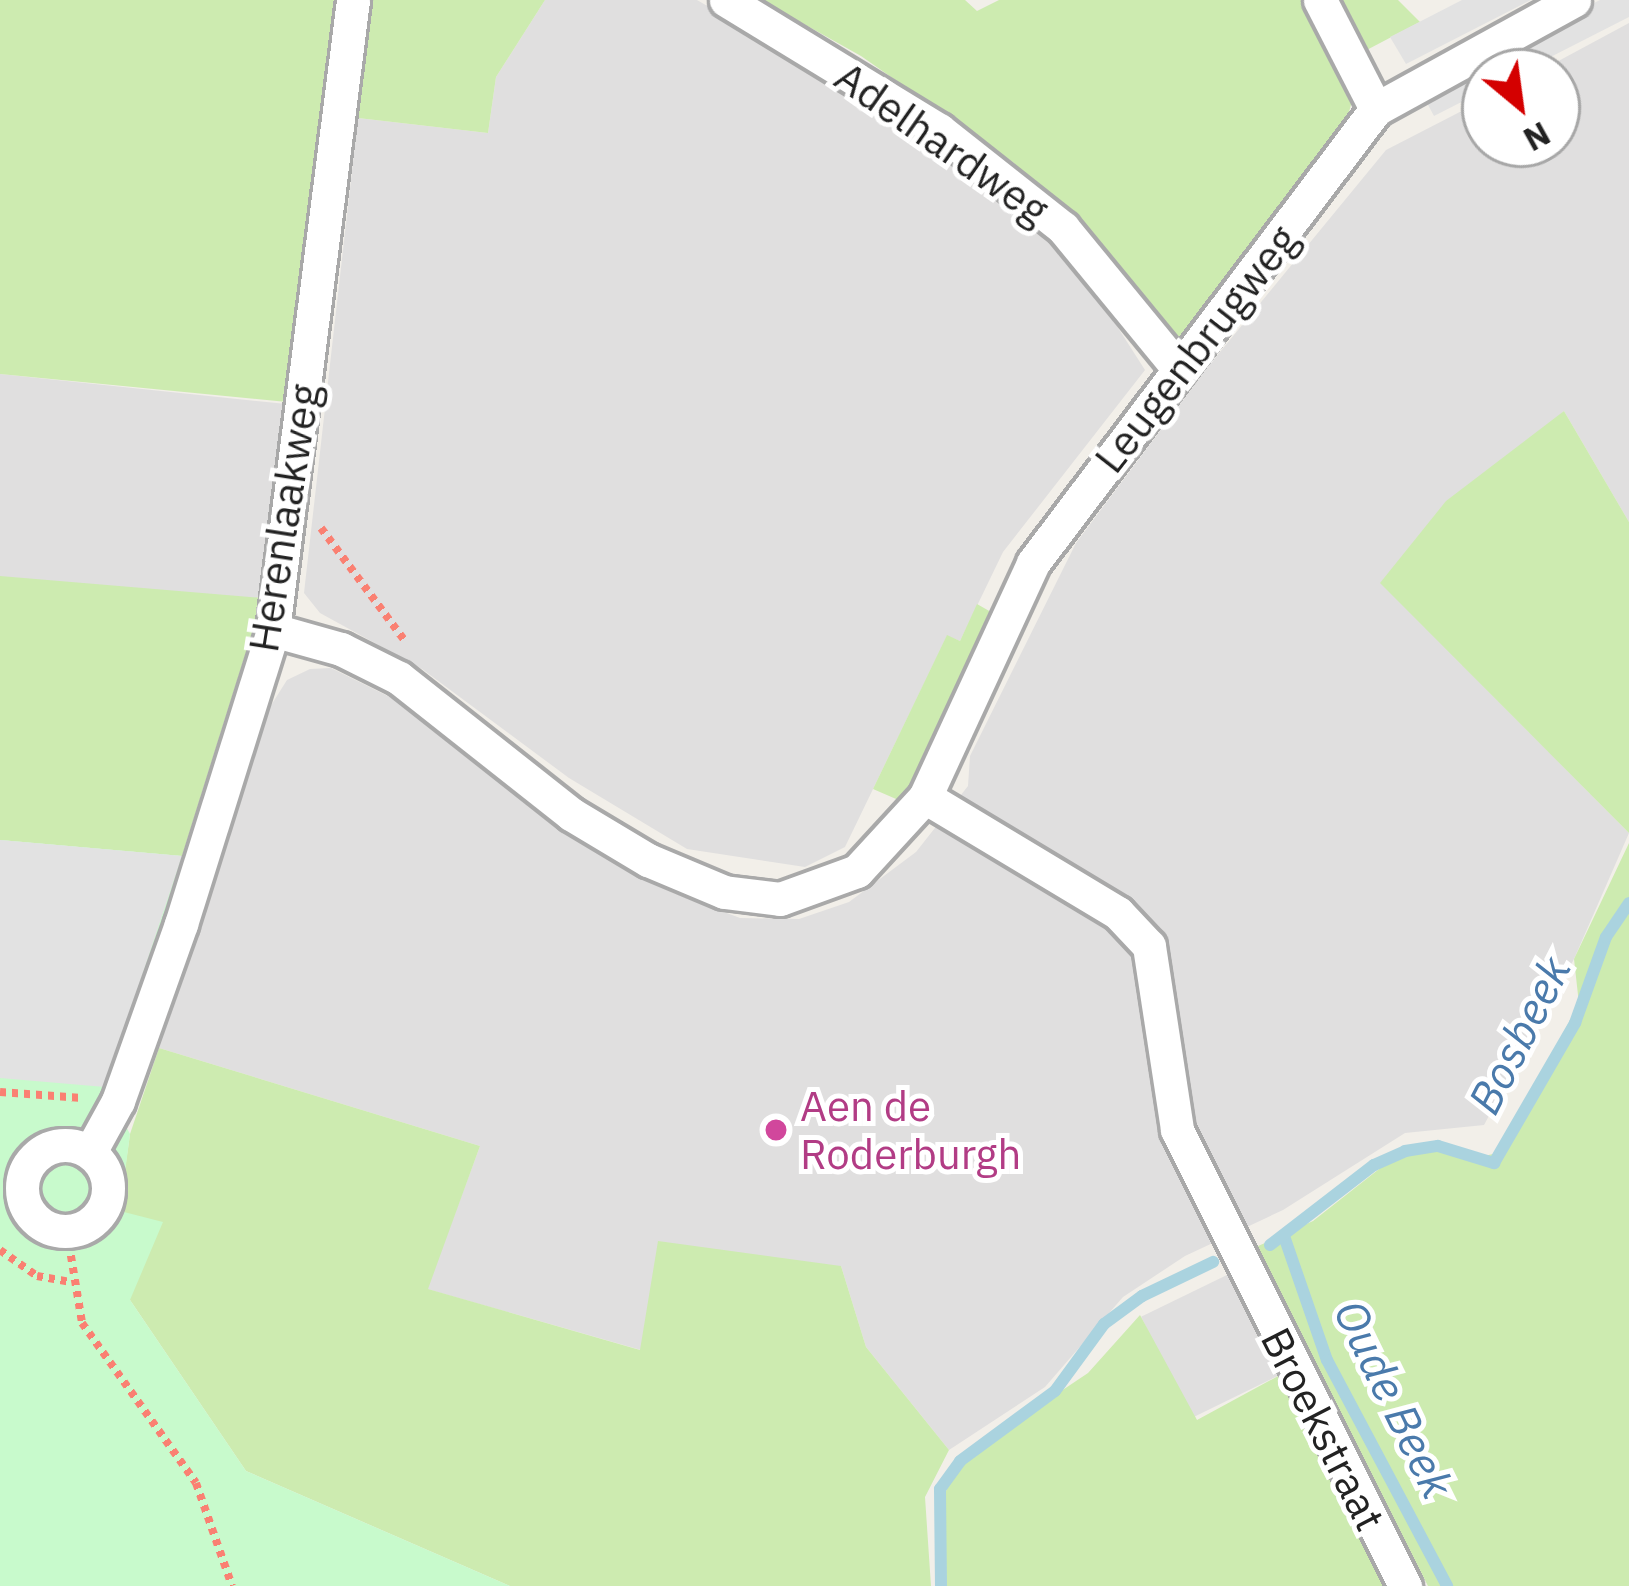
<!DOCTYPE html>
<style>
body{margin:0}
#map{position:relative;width:1629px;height:1586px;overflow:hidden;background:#f2efe9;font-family:"IBM Plex Sans",sans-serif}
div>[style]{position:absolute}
.residential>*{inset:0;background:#e0dfdf;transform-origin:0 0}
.grass>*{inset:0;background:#cdebb0}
.park>*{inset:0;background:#c8facc}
.parking>*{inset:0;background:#e2e2e2}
.stream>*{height:12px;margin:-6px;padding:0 6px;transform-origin:6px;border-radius:6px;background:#aad3df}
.path>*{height:8px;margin-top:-4px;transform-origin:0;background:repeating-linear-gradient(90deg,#fa8072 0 6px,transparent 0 12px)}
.roads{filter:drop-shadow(3px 0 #a9a9a9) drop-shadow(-3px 0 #a9a9a9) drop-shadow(0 3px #a9a9a9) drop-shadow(0 -3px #a9a9a9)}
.street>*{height:33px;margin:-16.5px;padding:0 16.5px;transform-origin:16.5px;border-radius:16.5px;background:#fff}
.street>.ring{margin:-16.5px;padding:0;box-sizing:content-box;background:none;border:33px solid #fff;border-radius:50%}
.dots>*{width:33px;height:33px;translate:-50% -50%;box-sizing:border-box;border:6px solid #fff;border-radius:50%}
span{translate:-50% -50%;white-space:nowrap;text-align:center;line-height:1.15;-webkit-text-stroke:10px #fff;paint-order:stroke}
.street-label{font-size:42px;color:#222}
.hotel-label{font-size:42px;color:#b23c85}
.left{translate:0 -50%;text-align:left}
.water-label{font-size:45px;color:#4a7aab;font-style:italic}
.north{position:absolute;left:1461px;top:48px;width:120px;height:120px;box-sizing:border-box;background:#fff;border:3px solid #a7a7a7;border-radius:50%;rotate:151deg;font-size:33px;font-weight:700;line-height:48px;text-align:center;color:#222}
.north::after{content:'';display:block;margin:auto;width:42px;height:54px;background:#d40000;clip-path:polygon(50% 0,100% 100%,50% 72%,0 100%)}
</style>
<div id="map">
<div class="residential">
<div style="clip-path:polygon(545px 0,697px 0,809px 65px,1007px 196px,1067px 248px,1145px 370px,1003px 552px,960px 641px,947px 636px,845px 847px,805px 867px,687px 849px,569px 778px,422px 669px,320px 613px,304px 593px,358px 118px,488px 133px,496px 77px)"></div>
<div style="clip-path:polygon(1629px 23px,1629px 522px,1564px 411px,1381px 583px,1629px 833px,1574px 959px,1484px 1125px,1405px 1133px,1283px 1210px,1185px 1256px,1123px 1297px,1045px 1387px,949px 1450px,866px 1347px,841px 1266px,641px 1350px,427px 1289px,480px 1146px,159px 1048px,270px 707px,287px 680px,310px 669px,331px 668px,402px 703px,565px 834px,671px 892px,740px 918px,799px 919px,849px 902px,916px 852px,968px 786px,970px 756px,1076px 543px,1206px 369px,1386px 150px,1485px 99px,1485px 144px,1557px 144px,1557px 72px,1538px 72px)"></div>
<div style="left:0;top:374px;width:288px;height:202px;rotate:6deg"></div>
<div style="left:1231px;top:1273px;width:113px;height:100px;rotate:64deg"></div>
</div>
<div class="grass">
<div style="clip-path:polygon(0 0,338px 0,287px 402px,0 374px)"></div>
<div style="clip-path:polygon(372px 0,545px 0,496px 77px,488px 133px,358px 118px)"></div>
<div style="clip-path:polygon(761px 0,965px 0,977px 11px,999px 0,1303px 0,1352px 101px,1346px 123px,1187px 336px,1172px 338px,1014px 163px,861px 56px)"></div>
<div style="clip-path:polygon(1335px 0,1398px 0,1420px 22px,1361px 53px)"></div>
<div style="clip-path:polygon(1564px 411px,1629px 522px,1629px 833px,1380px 583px,1446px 501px)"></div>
<div style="clip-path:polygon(0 576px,263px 598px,182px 856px,0 840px)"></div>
<div style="clip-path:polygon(977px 604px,991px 612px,918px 777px,903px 802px,873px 789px,947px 635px,960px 641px)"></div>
<div style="clip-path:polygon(1629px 843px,1629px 1586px,1428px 1586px,1256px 1247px,1313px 1221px,1402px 1151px,1443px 1148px,1472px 1159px,1497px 1153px,1579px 1004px,1574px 959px)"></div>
<div style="clip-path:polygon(159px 1048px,480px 1146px,428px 1289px,640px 1350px,658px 1241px,841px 1266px,866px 1347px,949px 1450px,925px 1497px,931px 1586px,510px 1586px,246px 1471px,130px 1300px,119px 1212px,130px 1134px)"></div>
<div style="clip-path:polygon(1140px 1315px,1197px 1420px,1280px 1375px,1384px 1586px,942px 1586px,935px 1537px,948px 1483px,979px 1446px,1088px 1373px)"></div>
</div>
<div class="park">
<div style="clip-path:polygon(0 840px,182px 856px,109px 1094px,130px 1134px,120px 1211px,163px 1222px,130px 1300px,246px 1471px,510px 1586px,0 1586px)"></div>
</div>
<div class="parking">
<div style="clip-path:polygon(1462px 0,1531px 0,1406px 64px,1390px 37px)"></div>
<div style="clip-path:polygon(1600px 0,1629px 0,1629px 17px,1521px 72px,1485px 72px,1485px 90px,1434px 116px,1420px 90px)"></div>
<div style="clip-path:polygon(0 840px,182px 856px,105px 1087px,0 1078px)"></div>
</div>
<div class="stream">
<div style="left:1285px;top:1239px;width:128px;rotate:70.9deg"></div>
<div style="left:1327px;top:1360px;width:256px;rotate:62deg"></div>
<div style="left:1270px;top:1245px;width:131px;rotate:-37.6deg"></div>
<div style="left:1374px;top:1165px;width:34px;rotate:-24deg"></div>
<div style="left:1405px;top:1151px;width:33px;rotate:-9deg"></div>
<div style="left:1438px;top:1146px;width:59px;rotate:16.9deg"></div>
<div style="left:1494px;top:1163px;width:162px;rotate:-59.9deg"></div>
<div style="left:1575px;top:1023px;width:91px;rotate:-70.2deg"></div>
<div style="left:1606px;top:937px;width:41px;rotate:-55.9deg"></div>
<div style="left:941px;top:1586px;width:97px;rotate:-90.6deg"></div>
<div style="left:940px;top:1489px;width:34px;rotate:-54deg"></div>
<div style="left:960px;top:1461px;width:118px;rotate:-36.4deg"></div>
<div style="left:1055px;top:1391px;width:83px;rotate:-53.8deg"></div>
<div style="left:1104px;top:1324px;width:47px;rotate:-36.4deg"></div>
<div style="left:1142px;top:1296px;width:79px;rotate:-25.6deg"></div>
</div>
<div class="path">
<div style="left:321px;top:528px;width:141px;rotate:53.4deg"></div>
<div style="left:0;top:1092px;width:82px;rotate:4.2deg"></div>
<div style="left:67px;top:1232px;width:92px;rotate:80.6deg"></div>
<div style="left:82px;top:1323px;width:196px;rotate:54.5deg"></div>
<div style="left:196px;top:1483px;width:109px;rotate:70.7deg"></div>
<div style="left:0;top:1250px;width:45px;rotate:35.1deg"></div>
<div style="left:37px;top:1276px;width:35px;rotate:10deg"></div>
</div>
<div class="roads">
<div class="street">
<div style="left:726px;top:0;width:250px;rotate:31.4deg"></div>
<div style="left:939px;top:130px;width:158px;rotate:38.3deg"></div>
<div style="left:1063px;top:228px;width:183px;rotate:50.6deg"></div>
<div style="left:1320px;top:0;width:123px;rotate:62.8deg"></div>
<div style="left:273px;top:630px;width:71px;rotate:15.6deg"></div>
<div style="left:341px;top:649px;width:65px;rotate:26.6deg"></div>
<div style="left:399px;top:678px;width:219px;rotate:38.3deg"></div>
<div style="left:571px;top:814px;width:90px;rotate:30.9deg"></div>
<div style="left:648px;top:860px;width:82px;rotate:22.8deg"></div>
<div style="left:724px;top:892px;width:56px;rotate:7.1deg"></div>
<div style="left:780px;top:899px;width:82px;rotate:-20deg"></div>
<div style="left:857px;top:871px;width:100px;rotate:-47.4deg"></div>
<div style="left:925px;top:797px;width:258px;rotate:-65.2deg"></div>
<div style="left:1033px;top:563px;width:569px;rotate:-52.93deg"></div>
<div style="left:1376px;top:109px;width:226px;rotate:-28.8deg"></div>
<div style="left:925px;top:797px;width:225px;rotate:31deg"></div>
<div style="left:1118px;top:913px;width:45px;rotate:46.8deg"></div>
<div style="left:1149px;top:946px;width:186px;rotate:81.3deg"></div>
<div style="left:1177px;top:1130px;width:510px;rotate:63.43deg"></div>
<div class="ring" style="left:22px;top:1145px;width:53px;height:53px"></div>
<div style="left:90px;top:1152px;width:58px;rotate:-61.2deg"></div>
<div style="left:118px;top:1101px;width:188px;rotate:-70.4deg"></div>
<div style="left:181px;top:924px;width:308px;rotate:-72.6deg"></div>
<div style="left:273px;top:630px;width:635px;rotate:-82.76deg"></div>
</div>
</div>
<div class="dots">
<div style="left:776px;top:1130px;background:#d1479c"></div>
</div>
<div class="street-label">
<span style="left:942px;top:143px;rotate:35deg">Adelhardweg</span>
<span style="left:1196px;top:349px;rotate:-52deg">Leugenbrugweg</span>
<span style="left:284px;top:518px;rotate:-81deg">Herenlaakweg</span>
<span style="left:1323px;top:1429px;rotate:63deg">Broekstraat</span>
</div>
<div class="hotel-label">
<span class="left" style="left:800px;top:1130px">Aen de<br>Roderburgh</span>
</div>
<div class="water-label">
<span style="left:1519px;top:1035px;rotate:-63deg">Bosbeek</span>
<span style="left:1394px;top:1399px;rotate:64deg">Oude Beek</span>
</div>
<div class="north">N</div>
</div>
